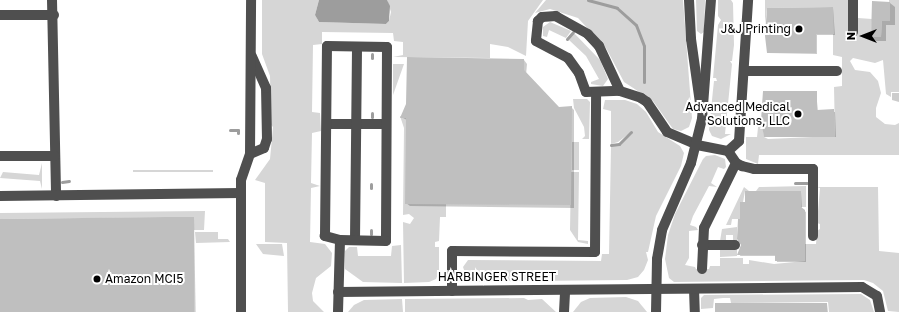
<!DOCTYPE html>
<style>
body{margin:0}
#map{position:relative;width:899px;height:312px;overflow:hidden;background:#fff;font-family:"Golos Text",sans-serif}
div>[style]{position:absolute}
.green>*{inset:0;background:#d6d6d6;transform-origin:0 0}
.water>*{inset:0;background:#9d9d9d}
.shadow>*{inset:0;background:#0003;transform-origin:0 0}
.stream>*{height:3px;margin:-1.5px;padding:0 1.5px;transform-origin:1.5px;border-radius:1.5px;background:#9d9d9d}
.building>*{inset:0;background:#bfbfbf;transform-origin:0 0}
.minor>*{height:10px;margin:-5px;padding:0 5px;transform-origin:5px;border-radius:5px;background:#4f4f4f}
.dots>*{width:11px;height:11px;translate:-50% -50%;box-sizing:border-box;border:2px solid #fff;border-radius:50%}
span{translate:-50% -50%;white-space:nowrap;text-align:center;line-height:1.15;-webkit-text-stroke:4px #fff;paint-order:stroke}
.poi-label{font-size:12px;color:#000}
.right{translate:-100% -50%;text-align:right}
.left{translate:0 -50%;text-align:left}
.street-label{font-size:12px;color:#000}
.north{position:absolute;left:843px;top:16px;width:40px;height:40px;-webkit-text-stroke:3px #fff;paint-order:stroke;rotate:270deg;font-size:11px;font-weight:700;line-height:16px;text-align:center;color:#000}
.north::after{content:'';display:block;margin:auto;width:14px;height:18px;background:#000;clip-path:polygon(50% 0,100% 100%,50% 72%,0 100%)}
</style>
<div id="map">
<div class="green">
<div style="clip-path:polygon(262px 0,319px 0,315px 15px,319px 22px,386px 24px,389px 21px,391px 12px,387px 0,543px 0,528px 21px,526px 56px,508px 47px,490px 44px,490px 58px,393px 57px,403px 55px,403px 42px,394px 41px,393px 33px,322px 32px,322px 44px,313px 45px,312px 112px,320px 113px,321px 131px,312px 133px,311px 183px,320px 186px,311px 188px,310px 242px,325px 244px,332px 253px,331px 266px,316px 278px,312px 293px,313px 301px,324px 312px,288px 312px,287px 243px,265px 242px,265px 183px,255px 180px,270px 159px,273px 127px,271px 125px,270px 76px,262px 54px)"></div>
<div style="clip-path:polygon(546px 0,683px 0,692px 118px,689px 127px,681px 131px,673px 129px,653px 101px,624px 82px,606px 48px,578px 18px,550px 9px,535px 13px)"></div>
<div style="clip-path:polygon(696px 0,705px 0,704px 32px,701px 34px,697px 31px)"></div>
<div style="clip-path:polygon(718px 0,731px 0,733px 3px,734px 45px,732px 61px,730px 61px,732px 64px,725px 134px,731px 134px,721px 139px,712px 136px,709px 130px,713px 90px,714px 81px,717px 81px,716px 78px,713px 78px,718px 25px,721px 20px,718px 16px)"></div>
<div style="clip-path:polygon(765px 0,850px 0,856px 23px,858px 18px,872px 19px,871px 37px,881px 37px,882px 21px,890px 21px,889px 0,899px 0,899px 92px,891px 92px,891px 97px,886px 94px,883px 60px,875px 63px,853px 58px,850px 61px,855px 70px,870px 72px,878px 81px,881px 93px,876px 108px,876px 117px,885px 124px,895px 125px,899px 123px,899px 155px,759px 155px,758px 164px,746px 159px,746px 137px,757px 137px,759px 118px,763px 124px,764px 137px,768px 139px,835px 136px,834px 87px,842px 86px,842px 57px,833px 55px,833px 7px,767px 8px,765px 25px)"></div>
<div style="clip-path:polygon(550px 22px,571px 31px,566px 38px,549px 30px,547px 37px,543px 36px,543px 27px)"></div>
<div style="clip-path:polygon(574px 33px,600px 60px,608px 79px,603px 86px,591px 84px,591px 82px,599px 79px,586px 56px,569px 40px)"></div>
<div style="clip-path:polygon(393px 64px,404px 64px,393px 95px)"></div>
<div style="clip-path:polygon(573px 99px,587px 99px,590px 102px,589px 139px,582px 139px,585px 136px,584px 127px,574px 108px)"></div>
<div style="clip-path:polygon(605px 100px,625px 100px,637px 104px,646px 112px,658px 132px,680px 146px,684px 153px,681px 166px,656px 216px,648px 252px,646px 252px,648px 260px,644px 270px,638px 277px,627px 280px,533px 281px,528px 279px,523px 281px,474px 282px,467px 279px,463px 267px,468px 260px,601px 261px,602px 254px,609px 254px,611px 146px,620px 145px,632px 134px,631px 132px,618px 142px,611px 144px,611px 111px,603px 109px)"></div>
<div style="clip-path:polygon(400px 116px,406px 116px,446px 204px,446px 217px,440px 217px,439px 241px,435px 242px,435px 247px,439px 247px,439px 272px,436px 279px,429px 282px,404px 283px,403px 222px,410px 224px,414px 218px,409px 214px,403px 215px,404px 128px)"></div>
<div style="left:572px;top:142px;width:7px;height:28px"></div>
<div style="clip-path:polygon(715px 155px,725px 159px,726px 167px,724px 169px,718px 167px,711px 183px,717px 187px,709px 186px,693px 216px,690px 225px,696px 227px,698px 230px,689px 231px,689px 258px,685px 265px,695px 267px,696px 269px,709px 269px,710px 266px,720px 266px,720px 258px,743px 258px,743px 264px,749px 264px,749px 260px,774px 264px,805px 261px,805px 244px,816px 244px,817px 231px,820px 229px,820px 224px,817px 223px,820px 188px,817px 187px,878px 187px,879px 251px,899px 253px,899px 312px,888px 311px,883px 291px,873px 283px,864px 280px,674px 282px,669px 278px,665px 259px,668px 235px,675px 214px,703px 159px,706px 156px)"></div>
<div style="clip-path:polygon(42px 163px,42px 189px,40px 181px,0 178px,3px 172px,39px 175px)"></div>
<div style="left:213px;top:170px;width:2px;height:80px;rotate:90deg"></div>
<div style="clip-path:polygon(571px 172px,579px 172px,578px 240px,588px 241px,588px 244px,578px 242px,570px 230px)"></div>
<div style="clip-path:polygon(806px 186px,806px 207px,801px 207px,801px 191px,756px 191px,759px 187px)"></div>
<div style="clip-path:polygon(744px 187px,749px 191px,745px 191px,740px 219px,732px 219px,731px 225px,726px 225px)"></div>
<div style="clip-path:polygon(205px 211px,204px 230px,194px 230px,194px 217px,0 219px,0 213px)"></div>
<div style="clip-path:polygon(737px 227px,737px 256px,720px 257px,720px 248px,733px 241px,733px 235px,726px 235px,726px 241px,720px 241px,722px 229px)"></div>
<div style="clip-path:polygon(195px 232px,218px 232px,218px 239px,228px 239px,230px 242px,196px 243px)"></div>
<div style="clip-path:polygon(256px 244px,282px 244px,284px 256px,263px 254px)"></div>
<div style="clip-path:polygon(401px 245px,402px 283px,363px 282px,345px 269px,345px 251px,349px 247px,357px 247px,358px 256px,391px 256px,392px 246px)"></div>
<div style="clip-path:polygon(861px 294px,870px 300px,874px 312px,829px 312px,828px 302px,731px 303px,730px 298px,723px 298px,714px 299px,713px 308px,701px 309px,701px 298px,704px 295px)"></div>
<div style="clip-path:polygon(626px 297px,638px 301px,647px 312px,573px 312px,581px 302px,590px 298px)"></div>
<div style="clip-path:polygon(524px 298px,528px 300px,542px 299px,556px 312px,405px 312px,405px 299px)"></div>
<div style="clip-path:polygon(402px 299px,403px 312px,348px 312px,354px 305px,364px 300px)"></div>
</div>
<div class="water">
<div style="clip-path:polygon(319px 0,387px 0,390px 6px,389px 21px,386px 24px,319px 22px,315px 15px)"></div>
</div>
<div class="shadow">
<div style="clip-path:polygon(890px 3px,895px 7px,895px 25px,886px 25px,886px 41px,876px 41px,872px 36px)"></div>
<div style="clip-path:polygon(833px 8px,835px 35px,817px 35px,817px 54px,768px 53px)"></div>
<div style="clip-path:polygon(524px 60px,527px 64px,526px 75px,559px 108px,571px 107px,574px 110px,574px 208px,410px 206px,406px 203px,407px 120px,401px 117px)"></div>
<div style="clip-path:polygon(816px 92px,818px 111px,835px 112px,836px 137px,764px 137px)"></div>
<div style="clip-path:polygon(892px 93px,899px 93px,899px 102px,892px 100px)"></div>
<div style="clip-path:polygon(801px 192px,802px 209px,806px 212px,806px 262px,777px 262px,776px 256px,740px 256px,743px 245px)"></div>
<div style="left:194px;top:218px;width:94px;height:194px;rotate:89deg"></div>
<div style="clip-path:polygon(827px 304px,828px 312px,716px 312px)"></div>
</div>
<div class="stream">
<div style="left:588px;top:0;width:30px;rotate:15deg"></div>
<div style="left:617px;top:8px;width:25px;rotate:42deg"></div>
<div style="left:636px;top:25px;width:22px;rotate:69deg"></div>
<div style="left:644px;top:46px;width:36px;rotate:90deg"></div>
<div style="left:567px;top:39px;width:9px;rotate:-49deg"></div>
<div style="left:372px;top:54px;width:4px;rotate:90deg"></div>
<div style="left:372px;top:117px;width:4px;rotate:-90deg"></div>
<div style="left:230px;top:130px;width:8px"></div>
<div style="left:238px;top:130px;width:3px;rotate:90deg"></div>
<div style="left:611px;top:145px;width:8px;rotate:-7deg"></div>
<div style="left:619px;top:144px;width:17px;rotate:-45deg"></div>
<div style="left:62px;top:182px;width:7px;rotate:-8deg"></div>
<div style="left:795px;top:183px;width:12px"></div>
<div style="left:371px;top:184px;width:4px;rotate:90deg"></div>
<div style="left:371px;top:230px;width:4px;rotate:90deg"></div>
</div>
<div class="building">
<div style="clip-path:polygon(872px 1px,890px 2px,890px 21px,882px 21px,881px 37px,871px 37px)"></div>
<div style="clip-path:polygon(833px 7px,834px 34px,816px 34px,816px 53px,767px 53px,765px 36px,767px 8px)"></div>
<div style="clip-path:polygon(407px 57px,524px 59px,524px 70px,559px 107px,572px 106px,571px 205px,405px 204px,406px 118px,400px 118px,406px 104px)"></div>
<div style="clip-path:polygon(763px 91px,817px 91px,817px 110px,834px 109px,835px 137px,764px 137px,761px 120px)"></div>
<div style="clip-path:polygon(745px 191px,801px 191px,801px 207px,805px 210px,805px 261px,775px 261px,775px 255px,737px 255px,741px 245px,737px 239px,738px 219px,740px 219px,740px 202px,745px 202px)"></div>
<div style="clip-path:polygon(165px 217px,194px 217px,194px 312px,0 312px,0 219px)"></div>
<div style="left:827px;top:303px;width:9px;height:112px;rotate:90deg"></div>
</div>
<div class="minor">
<div style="left:52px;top:0;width:196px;rotate:88.8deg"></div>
<div style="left:689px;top:0;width:39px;rotate:87deg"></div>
<div style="left:691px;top:39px;width:65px;rotate:82deg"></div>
<div style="left:0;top:15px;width:54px"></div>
<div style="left:853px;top:32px;width:32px;rotate:-90deg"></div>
<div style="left:744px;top:71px;width:93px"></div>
<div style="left:620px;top:91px;width:50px;rotate:-115deg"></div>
<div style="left:599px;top:46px;width:16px;rotate:-133deg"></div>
<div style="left:588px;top:34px;width:37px;rotate:-151deg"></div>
<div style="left:556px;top:16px;width:14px;rotate:176deg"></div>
<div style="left:542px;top:17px;width:6px;rotate:135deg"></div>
<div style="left:538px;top:21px;width:20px;rotate:96deg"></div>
<div style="left:536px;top:41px;width:36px;rotate:28deg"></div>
<div style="left:568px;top:58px;width:19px;rotate:54deg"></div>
<div style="left:579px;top:73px;width:20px;rotate:70deg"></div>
<div style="left:586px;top:92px;width:34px;rotate:-2deg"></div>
<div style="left:620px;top:91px;width:22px;rotate:18deg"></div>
<div style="left:641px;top:98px;width:7px;rotate:34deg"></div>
<div style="left:647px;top:102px;width:36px;rotate:56deg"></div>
<div style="left:667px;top:132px;width:33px;rotate:23deg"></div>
<div style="left:697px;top:145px;width:32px;rotate:11deg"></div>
<div style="left:728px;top:151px;width:14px;rotate:56deg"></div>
<div style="left:736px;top:163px;width:7px;rotate:27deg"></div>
<div style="left:742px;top:166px;width:12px;rotate:14deg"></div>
<div style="left:754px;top:169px;width:59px"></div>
<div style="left:813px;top:169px;width:67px;rotate:90deg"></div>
<div style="left:327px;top:124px;width:59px"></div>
<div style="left:728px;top:151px;width:15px;rotate:-42deg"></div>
<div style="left:739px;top:141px;width:141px;rotate:-86.3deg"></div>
<div style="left:250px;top:154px;width:15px;rotate:-23deg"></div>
<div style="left:264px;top:148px;width:9px;rotate:-72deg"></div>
<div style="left:267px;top:139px;width:51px;rotate:-91.1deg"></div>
<div style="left:266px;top:88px;width:35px;rotate:-114deg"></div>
<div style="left:0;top:156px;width:55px"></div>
<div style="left:0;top:196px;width:240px;rotate:-0.7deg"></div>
<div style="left:355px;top:240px;width:193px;rotate:-89.4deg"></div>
<div style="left:702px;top:245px;width:33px"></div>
<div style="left:702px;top:269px;width:41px;rotate:-87.2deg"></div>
<div style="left:704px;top:228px;width:72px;rotate:-63.8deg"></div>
<div style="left:694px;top:289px;width:23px;rotate:88deg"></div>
<div style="left:452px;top:291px;width:40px;rotate:-90deg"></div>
<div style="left:452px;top:251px;width:143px;rotate:0.4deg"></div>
<div style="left:595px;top:252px;width:160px;rotate:-89.6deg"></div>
<div style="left:338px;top:292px;width:524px;rotate:-0.55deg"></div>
<div style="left:862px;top:287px;width:17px;rotate:31deg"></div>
<div style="left:877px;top:296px;width:16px;rotate:79deg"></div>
<div style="left:241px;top:312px;width:132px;rotate:-90deg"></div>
<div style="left:241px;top:180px;width:28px;rotate:-71deg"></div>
<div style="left:250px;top:154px;width:154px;rotate:-89.6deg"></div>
<div style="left:338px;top:312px;width:72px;rotate:-88.4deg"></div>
<div style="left:340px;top:240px;width:16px;rotate:-165deg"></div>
<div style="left:325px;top:236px;width:190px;rotate:-89.4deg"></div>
<div style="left:327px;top:46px;width:60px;rotate:1deg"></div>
<div style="left:387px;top:47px;width:194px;rotate:90.3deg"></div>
<div style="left:386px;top:241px;width:46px;rotate:-178.8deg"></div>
<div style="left:564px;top:312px;width:22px;rotate:-87deg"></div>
<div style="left:656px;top:312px;width:53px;rotate:-88.9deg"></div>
<div style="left:657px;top:259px;width:29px;rotate:-80deg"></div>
<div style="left:662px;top:230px;width:73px;rotate:-66.6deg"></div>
<div style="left:691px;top:163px;width:45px;rotate:-76deg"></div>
<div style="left:702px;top:119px;width:119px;rotate:-85.7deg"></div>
</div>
<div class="dots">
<div style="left:799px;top:29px;background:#000"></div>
<div style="left:798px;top:114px;background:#000"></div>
<div style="left:97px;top:279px;background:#000"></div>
</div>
<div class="poi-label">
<span class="right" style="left:791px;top:29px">J&amp;J Printing</span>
<span class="right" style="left:790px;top:114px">Advanced Medical<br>Solutions, LLC</span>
<span class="left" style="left:105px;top:279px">Amazon MCI5</span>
</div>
<div class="street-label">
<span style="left:497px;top:277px">HARBINGER STREET</span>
</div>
<div class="north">N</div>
</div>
